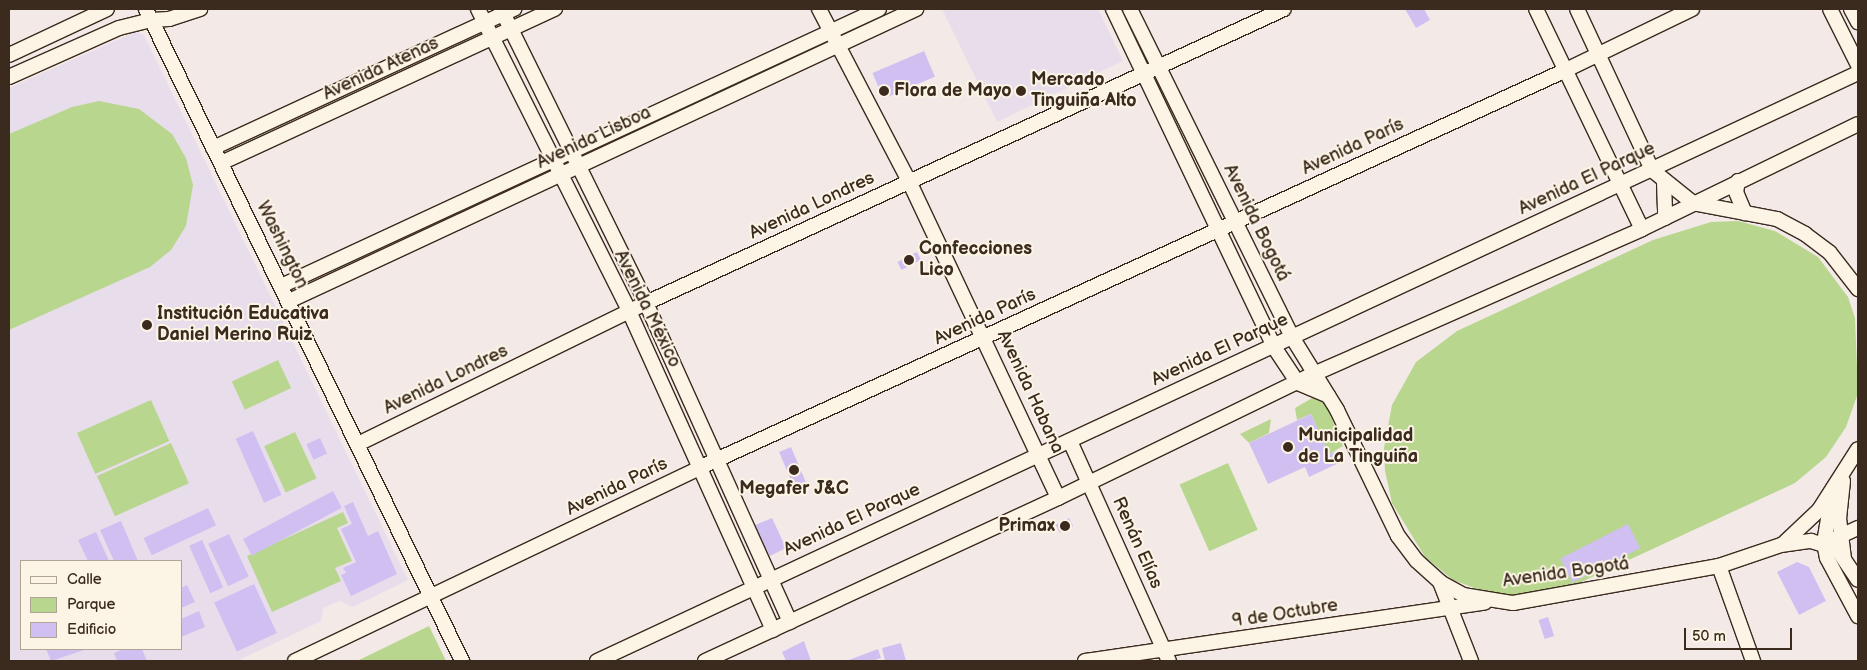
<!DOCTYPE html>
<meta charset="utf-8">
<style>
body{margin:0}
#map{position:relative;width:1867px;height:670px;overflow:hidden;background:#f3eae8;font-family:"Balsamiq Sans",sans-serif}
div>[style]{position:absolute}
.built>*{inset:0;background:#e8ddeb}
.green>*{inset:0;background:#b9d68f;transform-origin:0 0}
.building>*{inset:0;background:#d0c0f2;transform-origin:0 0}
.roads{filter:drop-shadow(1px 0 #3b2a1e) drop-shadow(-1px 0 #3b2a1e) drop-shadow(0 1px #3b2a1e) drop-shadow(0 -1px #3b2a1e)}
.minor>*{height:14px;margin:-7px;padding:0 7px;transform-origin:7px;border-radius:7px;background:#fcf5e5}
.dots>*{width:14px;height:14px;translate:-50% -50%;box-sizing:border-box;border:2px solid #fcf5e5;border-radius:50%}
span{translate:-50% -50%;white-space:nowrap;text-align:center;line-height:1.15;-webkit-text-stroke:4px #fcf5e5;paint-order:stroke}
.street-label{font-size:18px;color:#3b2a1e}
.poi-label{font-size:18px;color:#3b2a1e;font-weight:700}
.left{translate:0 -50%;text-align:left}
.right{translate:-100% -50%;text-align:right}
.frame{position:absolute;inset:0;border:10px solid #3b2a1e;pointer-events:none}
.legend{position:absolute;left:20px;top:560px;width:162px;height:90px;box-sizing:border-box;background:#fcf5e5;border:1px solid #afa495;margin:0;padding:6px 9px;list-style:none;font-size:15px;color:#3b2a1e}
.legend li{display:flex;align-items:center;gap:10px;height:25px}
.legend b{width:25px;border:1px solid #afa495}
.scale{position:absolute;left:1684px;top:628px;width:108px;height:22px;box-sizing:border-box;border:2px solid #3b2a1e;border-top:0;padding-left:6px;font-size:15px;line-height:18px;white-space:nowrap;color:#3b2a1e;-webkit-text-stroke:4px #fcf5e5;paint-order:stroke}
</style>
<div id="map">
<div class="built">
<div style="clip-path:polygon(942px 9px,1098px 9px,1123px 61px,997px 122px)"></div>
<div style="clip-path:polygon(evenodd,135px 32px,144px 35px,408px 580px,353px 607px,340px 601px,323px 608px,321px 621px,237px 661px,9px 661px,9px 88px,135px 32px,21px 561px,181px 561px,181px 649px,21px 649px,21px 561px)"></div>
</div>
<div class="green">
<div style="clip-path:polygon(99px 101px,139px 109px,172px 134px,186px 158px,193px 185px,186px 226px,171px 250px,150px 267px,9px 330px,9px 134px,72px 107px)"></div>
<div style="clip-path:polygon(1738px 221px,1775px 231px,1818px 257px,1848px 297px,1855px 318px,1858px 393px,1846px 427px,1826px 457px,1795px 483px,1577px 584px,1513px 597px,1488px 593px,1453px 580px,1425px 557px,1392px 503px,1385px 471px,1384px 448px,1392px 405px,1416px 362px,1457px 331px,1653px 240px,1711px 222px)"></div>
<div style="left:278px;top:360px;width:31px;height:51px;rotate:65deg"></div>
<div style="clip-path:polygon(1321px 393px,1343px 446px,1329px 454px,1311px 414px,1297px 420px,1295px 408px)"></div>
<div style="left:151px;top:400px;width:45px;height:81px;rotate:66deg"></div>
<div style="clip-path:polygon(1271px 419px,1269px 433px,1249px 443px,1240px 434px)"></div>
<div style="left:295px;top:432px;width:51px;height:34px;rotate:65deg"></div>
<div style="left:171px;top:443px;width:44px;height:81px;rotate:66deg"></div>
<div style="left:1228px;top:463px;width:73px;height:53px;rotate:66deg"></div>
<div style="clip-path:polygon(343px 512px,348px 523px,337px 528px,352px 561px,335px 568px,341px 581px,272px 612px,247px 556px)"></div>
<div style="clip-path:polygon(429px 626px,446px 661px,357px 661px)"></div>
</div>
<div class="building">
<div style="clip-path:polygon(1405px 9px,1424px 9px,1430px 20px,1416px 28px)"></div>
<div style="left:924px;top:51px;width:28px;height:56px;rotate:67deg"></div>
<div style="left:917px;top:252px;width:9px;height:22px;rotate:63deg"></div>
<div style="clip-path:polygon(1311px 414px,1329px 454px,1338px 450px,1343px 461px,1309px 477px,1305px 467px,1268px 484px,1249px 443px)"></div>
<div style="left:253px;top:431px;width:70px;height:19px;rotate:66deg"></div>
<div style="left:320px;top:438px;width:17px;height:15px;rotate:65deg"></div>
<div style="left:791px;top:447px;width:44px;height:13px;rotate:67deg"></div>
<div style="left:333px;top:491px;width:19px;height:102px;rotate:62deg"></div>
<div style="clip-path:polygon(353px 502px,368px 536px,378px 531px,397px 574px,351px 596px,341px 575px,346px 573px,343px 568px,356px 562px,341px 529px,352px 524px,344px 506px)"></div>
<div style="left:208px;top:508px;width:19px;height:71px;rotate:65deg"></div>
<div style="clip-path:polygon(772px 518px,786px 548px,770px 556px,753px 526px)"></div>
<div style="left:1069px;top:518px;width:9px;height:15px;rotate:63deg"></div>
<div style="clip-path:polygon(121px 521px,138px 561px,114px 561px,100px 530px)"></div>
<div style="left:1628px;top:524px;width:27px;height:76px;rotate:63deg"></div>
<div style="clip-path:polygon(96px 532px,109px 561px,88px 561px,78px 540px)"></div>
<div style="left:229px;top:534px;width:47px;height:23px;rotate:65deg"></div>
<div style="left:202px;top:540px;width:52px;height:14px;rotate:66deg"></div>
<div style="clip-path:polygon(1797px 562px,1809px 567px,1826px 601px,1799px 615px,1777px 572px)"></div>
<div style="left:254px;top:584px;width:54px;height:44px;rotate:65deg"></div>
<div style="clip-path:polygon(187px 585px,195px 602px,181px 608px,181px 588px)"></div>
<div style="clip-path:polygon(199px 611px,205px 627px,181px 637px,181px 619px)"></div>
<div style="left:1548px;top:617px;width:20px;height:10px;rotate:72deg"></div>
<div style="clip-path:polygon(804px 641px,811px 661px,786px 661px,782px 652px)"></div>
<div style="clip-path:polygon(901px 643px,906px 661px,885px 661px,882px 648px)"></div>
<div style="clip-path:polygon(46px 649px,87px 649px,51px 661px)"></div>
<div style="clip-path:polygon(124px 649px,142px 649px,147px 661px,117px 661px,114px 653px)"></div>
<div style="clip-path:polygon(878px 649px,881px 658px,872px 661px,846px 661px)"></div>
</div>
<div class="roads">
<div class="minor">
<div style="left:146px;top:9px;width:725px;rotate:64.14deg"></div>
<div style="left:478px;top:9px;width:338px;rotate:63.4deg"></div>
<div style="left:629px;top:311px;width:350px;rotate:65.7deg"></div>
<div style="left:501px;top:9px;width:328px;rotate:63.7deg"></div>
<div style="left:646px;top:303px;width:350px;rotate:65.7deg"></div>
<div style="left:819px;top:9px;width:194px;rotate:62.4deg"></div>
<div style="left:909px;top:181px;width:350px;rotate:64.8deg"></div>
<div style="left:1113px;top:9px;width:374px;rotate:64.5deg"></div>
<div style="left:1274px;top:347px;width:43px;rotate:56.3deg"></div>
<div style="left:1298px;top:383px;width:33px;rotate:23deg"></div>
<div style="left:1130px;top:9px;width:366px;rotate:63.7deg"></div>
<div style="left:1292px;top:337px;width:86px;rotate:58.3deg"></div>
<div style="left:1337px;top:410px;width:140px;rotate:64.2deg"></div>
<div style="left:1398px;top:536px;width:31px;rotate:53deg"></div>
<div style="left:1417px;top:561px;width:31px;rotate:42deg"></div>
<div style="left:1440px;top:582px;width:26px;rotate:29deg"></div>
<div style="left:1463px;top:595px;width:51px;rotate:9.1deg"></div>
<div style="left:1513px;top:603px;width:209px;rotate:-10.2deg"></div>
<div style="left:1719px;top:566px;width:65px;rotate:-18.7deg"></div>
<div style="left:1781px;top:545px;width:30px;rotate:-8deg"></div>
<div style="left:1811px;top:541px;width:27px;rotate:17deg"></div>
<div style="left:1837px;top:549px;width:37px;rotate:56deg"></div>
<div style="left:1536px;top:9px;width:244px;rotate:64.3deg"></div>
<div style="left:1577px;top:9px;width:178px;rotate:65deg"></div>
<div style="left:1652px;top:170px;width:53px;rotate:38.8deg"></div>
<div style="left:1693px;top:203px;width:86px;rotate:10.8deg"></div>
<div style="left:1777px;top:219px;width:32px;rotate:28deg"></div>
<div style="left:1805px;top:234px;width:31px;rotate:37deg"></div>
<div style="left:1830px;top:253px;width:46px;rotate:52.1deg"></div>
<div style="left:1830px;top:9px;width:63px;rotate:63.4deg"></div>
<div style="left:1851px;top:9px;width:15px;rotate:62deg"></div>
<div style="left:9px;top:55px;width:108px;rotate:-25.1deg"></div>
<div style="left:9px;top:77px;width:120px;rotate:-24deg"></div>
<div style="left:119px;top:28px;width:33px;rotate:-14deg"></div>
<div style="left:151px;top:20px;width:18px;rotate:-3deg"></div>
<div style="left:169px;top:19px;width:33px;rotate:-18deg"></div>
<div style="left:213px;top:148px;width:332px;rotate:-24.8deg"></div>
<div style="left:221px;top:163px;width:368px;rotate:-24.8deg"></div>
<div style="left:1738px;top:181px;width:11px;rotate:100deg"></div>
<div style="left:1736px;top:192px;width:23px;rotate:67deg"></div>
<div style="left:1664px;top:182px;width:36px;rotate:88deg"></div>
<div style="left:281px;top:286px;width:659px;rotate:-24.85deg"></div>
<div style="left:289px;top:301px;width:692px;rotate:-24.97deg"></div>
<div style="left:1070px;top:441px;width:241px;rotate:65.8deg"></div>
<div style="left:358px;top:444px;width:321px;rotate:-26.1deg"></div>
<div style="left:646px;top:303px;width:702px;rotate:-24.74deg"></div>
<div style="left:1843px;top:481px;width:37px;rotate:96deg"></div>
<div style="left:1839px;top:518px;width:39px;rotate:83deg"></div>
<div style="left:1833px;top:489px;width:55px;rotate:99.5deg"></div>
<div style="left:1824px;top:543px;width:15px;rotate:79deg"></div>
<div style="left:1827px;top:558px;width:66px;rotate:61.9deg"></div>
<div style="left:1832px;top:540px;width:29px;rotate:-25deg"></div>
<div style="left:1784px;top:543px;width:48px;rotate:-43.3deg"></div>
<div style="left:1819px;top:510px;width:72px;rotate:-57.4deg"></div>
<div style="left:1719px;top:566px;width:101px;rotate:70.3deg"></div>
<div style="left:1440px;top:582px;width:85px;rotate:68.6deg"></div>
<div style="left:295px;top:661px;width:450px;rotate:-25.5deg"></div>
<div style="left:701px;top:467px;width:952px;rotate:-24.65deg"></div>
<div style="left:1566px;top:70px;width:140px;rotate:-25.8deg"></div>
<div style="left:597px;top:661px;width:1391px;rotate:-25deg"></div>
<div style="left:705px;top:661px;width:389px;rotate:-24.8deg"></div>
<div style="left:1058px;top:498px;width:287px;rotate:-25.9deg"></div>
<div style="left:1316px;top:373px;width:356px;rotate:-23.8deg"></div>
<div style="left:1642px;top:229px;width:240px;rotate:-25.9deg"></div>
<div style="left:1085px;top:661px;width:404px;rotate:-8.3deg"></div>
</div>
</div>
<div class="dots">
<div style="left:884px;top:91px;background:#3b2a1e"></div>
<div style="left:1021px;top:91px;background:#3b2a1e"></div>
<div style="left:909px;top:260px;background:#3b2a1e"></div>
<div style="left:147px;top:325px;background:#3b2a1e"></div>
<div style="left:1288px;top:447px;background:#3b2a1e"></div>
<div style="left:794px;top:470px;background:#3b2a1e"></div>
<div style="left:1065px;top:526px;background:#3b2a1e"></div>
</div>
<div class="street-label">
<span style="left:381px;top:69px;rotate:-25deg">Avenida Atenas</span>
<span style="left:594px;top:138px;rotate:-25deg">Avenida Lisboa</span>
<span style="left:1353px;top:147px;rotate:-25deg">Avenida París</span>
<span style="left:1587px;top:179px;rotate:-25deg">Avenida El Parque</span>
<span style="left:812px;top:206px;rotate:-25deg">Avenida Londres</span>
<span style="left:1256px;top:223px;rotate:64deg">Avenida Bogotá</span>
<span style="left:282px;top:245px;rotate:64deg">Washington</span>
<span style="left:647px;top:309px;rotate:64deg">Avenida México</span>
<span style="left:985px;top:317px;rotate:-25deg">Avenida París</span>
<span style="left:1220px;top:350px;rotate:-25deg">Avenida El Parque</span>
<span style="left:446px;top:380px;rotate:-26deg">Avenida Londres</span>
<span style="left:1030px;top:392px;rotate:65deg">Avenida Habana</span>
<span style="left:617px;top:487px;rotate:-26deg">Avenida París</span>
<span style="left:852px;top:520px;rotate:-25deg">Avenida El Parque</span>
<span style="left:1137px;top:543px;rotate:66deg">Renán Elías</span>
<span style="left:1566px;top:573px;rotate:-8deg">Avenida Bogotá</span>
<span style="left:1285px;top:614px;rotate:-9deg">9 de Octubre</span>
</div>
<div class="poi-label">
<span class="left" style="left:1031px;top:91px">Mercado<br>Tinguiña Alto</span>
<span class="left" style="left:894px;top:91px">Flora de Mayo</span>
<span class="left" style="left:919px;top:260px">Confecciones<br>Lico</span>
<span class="left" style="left:157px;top:325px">Institución Educativa<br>Daniel Merino Ruiz</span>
<span class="left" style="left:1298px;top:447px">Municipalidad<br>de La Tinguiña</span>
<span style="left:794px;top:489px">Megafer J&amp;C</span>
<span class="right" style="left:1055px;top:526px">Primax</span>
</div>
<div class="frame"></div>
<ul class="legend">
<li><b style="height:6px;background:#fcf5e5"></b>Calle</li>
<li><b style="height:14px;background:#b9d68f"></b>Parque</li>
<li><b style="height:14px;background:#d0c0f2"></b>Edificio</li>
</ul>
<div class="scale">50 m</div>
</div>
